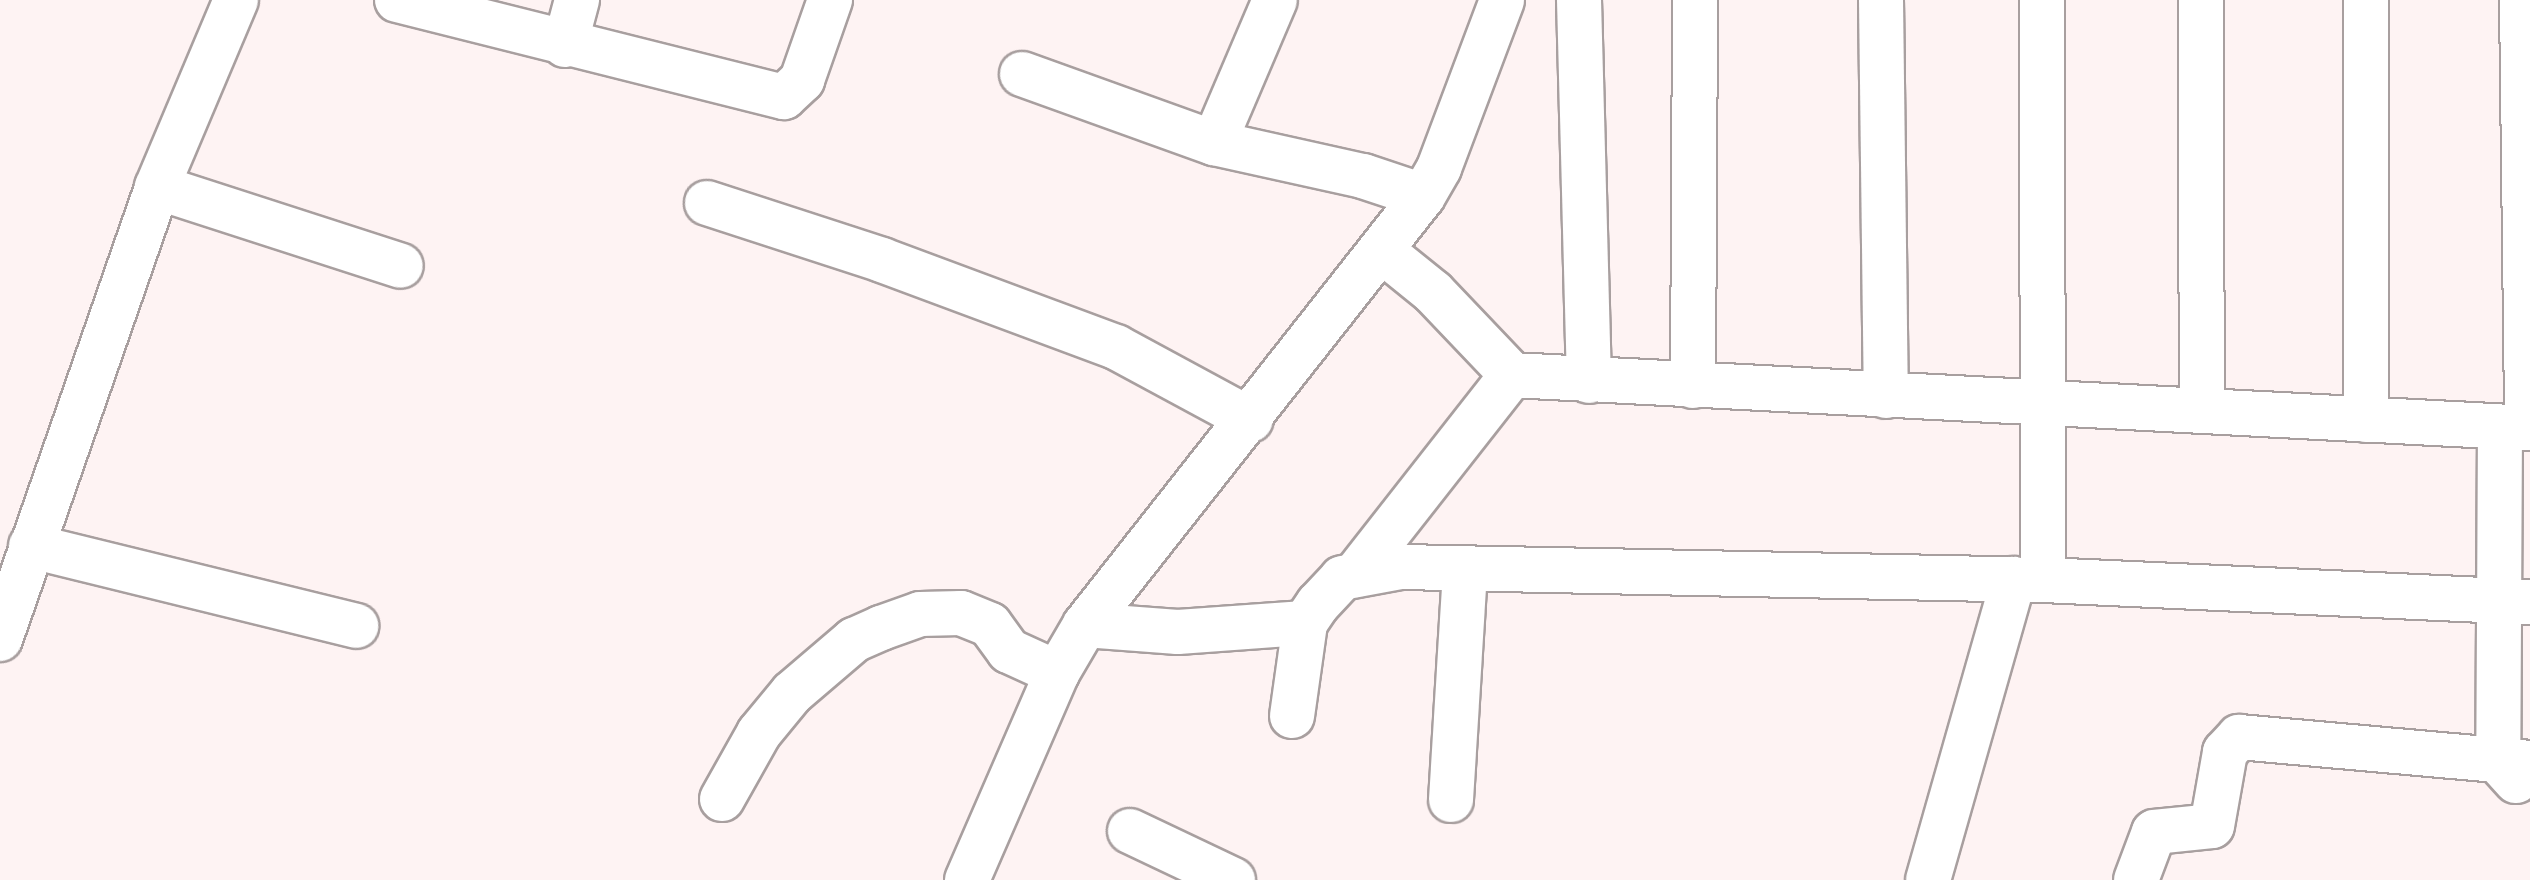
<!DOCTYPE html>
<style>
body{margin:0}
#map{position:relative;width:2530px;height:880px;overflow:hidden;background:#fef3f3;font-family:"Noto Sans",sans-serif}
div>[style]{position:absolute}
.roads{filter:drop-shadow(2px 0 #a89f9f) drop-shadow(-2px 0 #a89f9f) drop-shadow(0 2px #a89f9f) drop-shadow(0 -2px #a89f9f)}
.minor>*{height:44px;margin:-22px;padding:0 22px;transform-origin:22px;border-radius:22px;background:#fff}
span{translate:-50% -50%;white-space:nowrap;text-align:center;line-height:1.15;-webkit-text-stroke:8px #fff;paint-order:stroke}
</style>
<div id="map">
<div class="roads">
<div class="minor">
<div style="left:397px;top:0;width:399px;rotate:14.1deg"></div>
<div style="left:784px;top:97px;width:25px;rotate:-43deg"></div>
<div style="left:802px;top:80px;width:85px;rotate:-70.7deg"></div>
<div style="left:1579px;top:0;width:381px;rotate:88.5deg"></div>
<div style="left:1881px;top:0;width:396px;rotate:89.3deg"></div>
<div style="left:2042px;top:0;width:580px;rotate:89.9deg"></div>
<div style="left:2201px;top:0;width:411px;rotate:89.9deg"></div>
<div style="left:2522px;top:0;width:428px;rotate:89.3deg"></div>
<div style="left:565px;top:45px;width:47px;rotate:-75.1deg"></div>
<div style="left:1022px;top:74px;width:204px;rotate:19.8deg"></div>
<div style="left:1214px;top:143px;width:153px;rotate:12.5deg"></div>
<div style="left:1363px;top:176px;width:63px;rotate:18.4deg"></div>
<div style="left:1214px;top:143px;width:155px;rotate:-66.9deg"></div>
<div style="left:157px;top:187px;width:256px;rotate:17.9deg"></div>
<div style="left:707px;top:203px;width:184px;rotate:18deg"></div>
<div style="left:882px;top:260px;width:250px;rotate:20.4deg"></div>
<div style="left:1116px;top:347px;width:153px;rotate:28.4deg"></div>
<div style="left:1381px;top:250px;width:67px;rotate:38.9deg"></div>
<div style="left:1433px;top:292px;width:115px;rotate:46.4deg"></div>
<div style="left:1512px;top:375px;width:1019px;rotate:2.98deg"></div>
<div style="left:1693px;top:386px;width:386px;rotate:-89.7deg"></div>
<div style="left:2366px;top:420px;width:420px;rotate:-90deg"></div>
<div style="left:2500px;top:427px;width:334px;rotate:90.3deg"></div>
<div style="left:2498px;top:761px;width:27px;rotate:48deg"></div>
<div style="left:31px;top:546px;width:335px;rotate:13.8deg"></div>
<div style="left:1355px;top:575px;width:254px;rotate:-51.9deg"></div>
<div style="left:1085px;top:625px;width:93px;rotate:4.3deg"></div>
<div style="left:1178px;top:632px;width:127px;rotate:-4.1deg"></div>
<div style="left:0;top:639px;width:478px;rotate:-70.8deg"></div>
<div style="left:157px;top:187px;width:203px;rotate:-67.1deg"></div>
<div style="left:1292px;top:716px;width:94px;rotate:-82deg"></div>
<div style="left:1305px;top:623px;width:23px;rotate:-56deg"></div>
<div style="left:1318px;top:604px;width:35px;rotate:-47deg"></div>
<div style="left:1342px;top:578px;width:59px;rotate:-10.7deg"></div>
<div style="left:1400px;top:567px;width:643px;rotate:1.16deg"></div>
<div style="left:2043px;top:580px;width:487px;rotate:2.6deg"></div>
<div style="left:722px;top:799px;width:76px;rotate:-60.7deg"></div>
<div style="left:759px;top:733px;width:52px;rotate:-50.5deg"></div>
<div style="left:792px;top:693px;width:82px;rotate:-40.5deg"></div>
<div style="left:854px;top:640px;width:30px;rotate:-24deg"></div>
<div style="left:881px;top:628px;width:41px;rotate:-19.7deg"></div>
<div style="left:920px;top:614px;width:41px;rotate:-1.4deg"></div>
<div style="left:961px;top:613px;width:31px;rotate:22deg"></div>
<div style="left:990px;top:625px;width:32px;rotate:54deg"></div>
<div style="left:1009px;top:651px;width:53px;rotate:24.6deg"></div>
<div style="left:1451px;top:800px;width:231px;rotate:-86.5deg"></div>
<div style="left:1130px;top:831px;width:114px;rotate:25.4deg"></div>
<div style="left:967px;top:880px;width:226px;rotate:-66.5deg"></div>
<div style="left:1057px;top:673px;width:56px;rotate:-59.7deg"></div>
<div style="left:1085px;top:625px;width:546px;rotate:-51.77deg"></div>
<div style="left:1423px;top:196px;width:32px;rotate:-60deg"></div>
<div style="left:1439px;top:168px;width:179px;rotate:-69.4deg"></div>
<div style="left:1928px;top:880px;width:313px;rotate:-74.1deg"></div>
<div style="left:2136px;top:880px;width:51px;rotate:-69.4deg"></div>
<div style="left:2154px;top:832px;width:58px;rotate:-5.9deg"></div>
<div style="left:2212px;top:826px;width:75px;rotate:-80deg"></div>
<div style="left:2225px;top:752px;width:21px;rotate:-47deg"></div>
<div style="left:2239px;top:737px;width:292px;rotate:5.1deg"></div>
</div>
</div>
</div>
